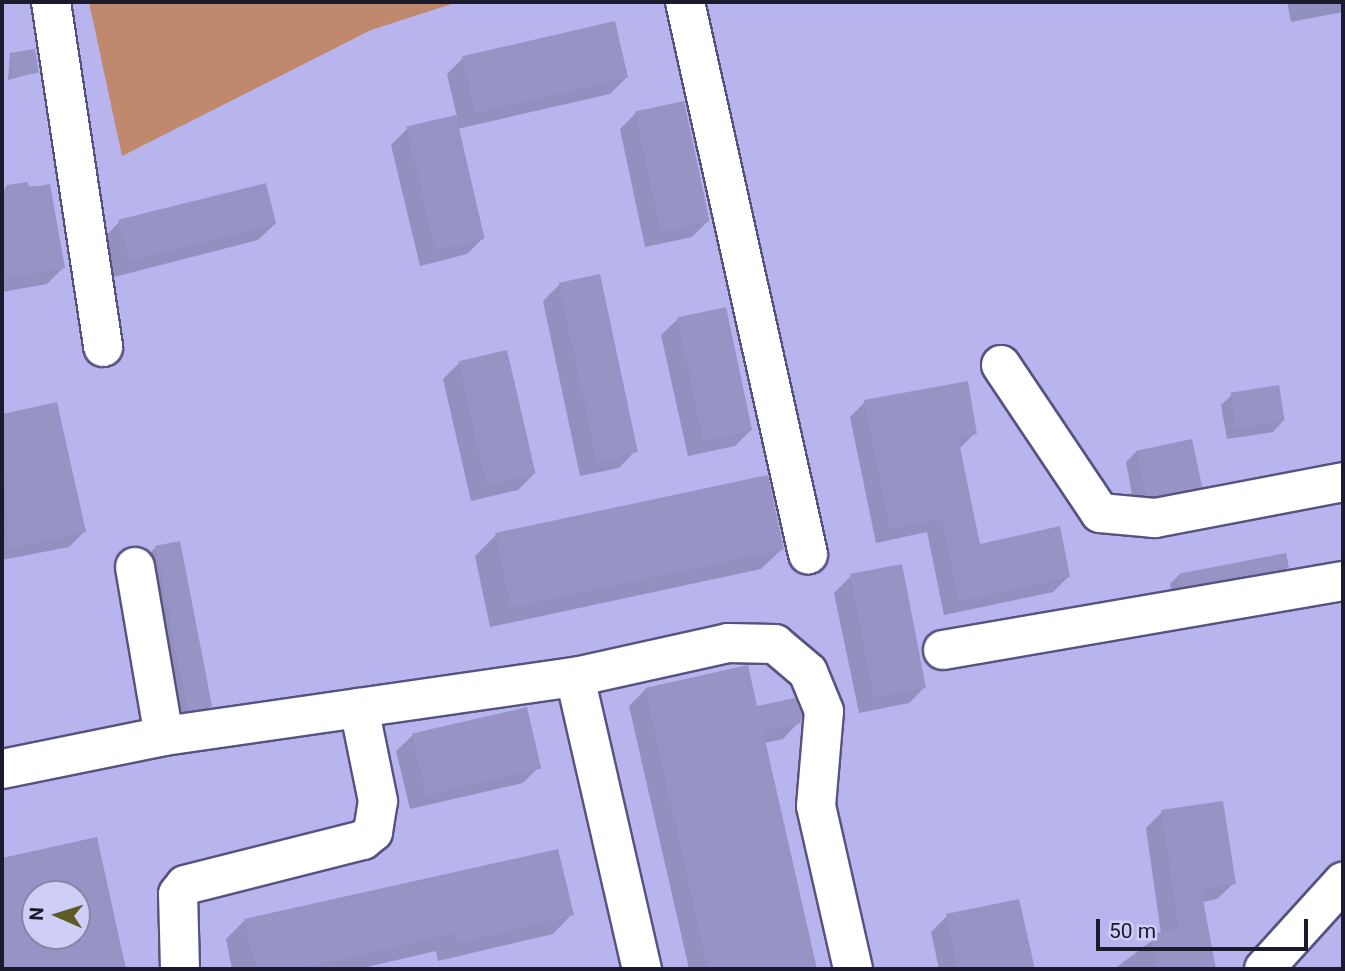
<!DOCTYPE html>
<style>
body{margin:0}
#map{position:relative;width:1345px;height:971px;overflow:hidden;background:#c2bff3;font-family:Roboto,sans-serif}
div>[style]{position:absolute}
.built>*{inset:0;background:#b7b4ee}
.green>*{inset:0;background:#c0896d}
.shadow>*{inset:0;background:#0003}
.building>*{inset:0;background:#9794c5;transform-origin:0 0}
.roads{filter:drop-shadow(2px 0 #575380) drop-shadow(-2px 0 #575380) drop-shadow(0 2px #575380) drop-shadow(0 -2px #575380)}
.minor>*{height:38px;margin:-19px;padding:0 19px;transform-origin:19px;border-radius:19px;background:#fff}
span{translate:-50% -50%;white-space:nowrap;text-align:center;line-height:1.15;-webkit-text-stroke:5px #cfcef7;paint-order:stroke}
.frame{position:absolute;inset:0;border:4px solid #1c1a2d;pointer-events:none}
.north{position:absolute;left:21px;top:880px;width:70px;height:70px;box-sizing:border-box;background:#cfcef7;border:2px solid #8786a6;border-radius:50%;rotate:273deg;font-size:19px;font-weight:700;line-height:28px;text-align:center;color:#1c1a2d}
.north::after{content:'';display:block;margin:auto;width:24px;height:32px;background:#5d5b28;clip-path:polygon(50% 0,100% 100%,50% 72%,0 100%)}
.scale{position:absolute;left:1096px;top:919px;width:212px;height:32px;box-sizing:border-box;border:4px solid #1c1a2d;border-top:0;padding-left:9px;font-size:21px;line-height:24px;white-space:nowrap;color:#1c1a2d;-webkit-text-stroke:5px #cfcef7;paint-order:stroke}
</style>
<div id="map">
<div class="built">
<div style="clip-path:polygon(evenodd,2px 2px,1343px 2px,1343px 969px,2px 969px,2px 2px,35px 894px,77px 894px,77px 936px,35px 936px,35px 894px)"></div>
</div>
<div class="green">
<div style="clip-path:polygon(89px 2px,458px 2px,371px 30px,122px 156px)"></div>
</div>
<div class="shadow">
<div style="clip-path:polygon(1287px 2px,1343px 2px,1343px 12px,1291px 22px)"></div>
<div style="clip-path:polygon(10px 55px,37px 72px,8px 80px)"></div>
<div style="clip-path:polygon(463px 58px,626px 78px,610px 94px,457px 129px,483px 238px,467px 254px,420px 266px,391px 145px,407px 129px,457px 117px,447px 74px)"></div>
<div style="clip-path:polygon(636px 113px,708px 221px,692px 237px,645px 247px,620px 129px)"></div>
<div style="clip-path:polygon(49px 186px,63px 268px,47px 284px,2px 292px,2px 193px,8px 187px)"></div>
<div style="clip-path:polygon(120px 221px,275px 224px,258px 240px,114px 277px,104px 238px)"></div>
<div style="clip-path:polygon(560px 284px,635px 451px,619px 468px,580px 476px,543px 301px)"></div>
<div style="clip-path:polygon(678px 319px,751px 430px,735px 446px,688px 456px,661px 335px)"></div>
<div style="clip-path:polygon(459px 363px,534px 474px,518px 490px,471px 501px,443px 379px)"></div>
<div style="clip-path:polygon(1232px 395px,1283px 421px,1273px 432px,1227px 439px,1221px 405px)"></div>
<div style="clip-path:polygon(865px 402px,975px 433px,960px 448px,978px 546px,1068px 577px,1053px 592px,944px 615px,927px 532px,876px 543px,850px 417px)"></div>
<div style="clip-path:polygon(56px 404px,84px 532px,69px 547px,2px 560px,2px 417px)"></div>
<div style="clip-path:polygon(1137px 451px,1200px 486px,1189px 497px,1134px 505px,1126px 462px)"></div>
<div style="clip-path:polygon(496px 535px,783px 548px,761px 569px,490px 627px,475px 556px)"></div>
<div style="clip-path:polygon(156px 547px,209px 707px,192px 723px,169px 726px,140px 564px)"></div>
<div style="clip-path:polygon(1287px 568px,1276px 578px,1172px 596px,1170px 584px,1181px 573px)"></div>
<div style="clip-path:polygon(851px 576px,925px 687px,909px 703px,859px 713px,834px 593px)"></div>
<div style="clip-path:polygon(646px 689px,799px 722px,783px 739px,764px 743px,815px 969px,689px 969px,629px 706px)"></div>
<div style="clip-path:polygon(413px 735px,539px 767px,523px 783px,410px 809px,396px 751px)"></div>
<div style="clip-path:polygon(1162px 812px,1234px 883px,1217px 899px,1202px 902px,1214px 969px,1114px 969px,1161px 934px,1146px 828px)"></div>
<div style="clip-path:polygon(evenodd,96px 839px,125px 969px,2px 969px,2px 859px,96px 839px,35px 894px,77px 894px,77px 936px,35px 936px,35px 894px)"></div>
<div style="clip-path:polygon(1018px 901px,1033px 969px,939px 969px,931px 932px,947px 916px)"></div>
<div style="clip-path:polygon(572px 914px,553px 934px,438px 961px,436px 951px,358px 969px,232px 969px,226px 939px,245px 920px)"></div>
</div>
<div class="building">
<div style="left:615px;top:21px;width:58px;height:157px;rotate:77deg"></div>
<div style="left:35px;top:49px;width:24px;height:26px;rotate:81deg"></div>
<div style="left:684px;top:101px;width:123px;height:50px;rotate:78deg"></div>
<div style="left:456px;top:115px;width:127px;height:51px;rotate:77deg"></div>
<div style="clip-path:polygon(28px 182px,29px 188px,50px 184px,65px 268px,2px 279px,2px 193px,7px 185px)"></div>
<div style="left:266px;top:183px;width:42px;height:152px;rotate:76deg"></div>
<div style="left:600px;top:274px;width:182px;height:42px;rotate:78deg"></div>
<div style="left:726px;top:307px;width:126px;height:50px;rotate:78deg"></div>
<div style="left:507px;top:350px;width:127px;height:50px;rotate:77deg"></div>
<div style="clip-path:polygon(968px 381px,977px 434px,958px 438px,980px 544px,1060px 526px,1070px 577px,959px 601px,942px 518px,890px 529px,864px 400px)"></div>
<div style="left:1279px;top:385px;width:36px;height:49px;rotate:81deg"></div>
<div style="clip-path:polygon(57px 402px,86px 532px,8px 549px,2px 414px)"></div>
<div style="left:1192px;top:439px;width:49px;height:57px;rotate:78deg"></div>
<div style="left:768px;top:475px;width:76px;height:279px;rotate:78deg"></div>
<div style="left:180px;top:541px;width:169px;height:25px;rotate:79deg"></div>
<div style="left:1286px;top:553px;width:15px;height:108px;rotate:79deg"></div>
<div style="left:902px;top:564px;width:126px;height:53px;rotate:79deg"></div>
<div style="clip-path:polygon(748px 665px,757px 706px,795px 698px,802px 714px,801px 723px,763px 731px,817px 969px,708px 969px,645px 688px)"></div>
<div style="left:527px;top:707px;width:63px;height:118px;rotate:77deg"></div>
<div style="clip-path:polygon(1223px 801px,1236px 884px,1201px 889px,1216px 969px,1158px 969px,1151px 934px,1179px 929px,1161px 810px)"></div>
<div style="clip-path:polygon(evenodd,97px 837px,126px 969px,2px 969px,2px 858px,97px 837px,35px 894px,77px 894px,77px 936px,35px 936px,35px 894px)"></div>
<div style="clip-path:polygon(558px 849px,574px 915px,457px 943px,455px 933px,298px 969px,256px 969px,244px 919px)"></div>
<div style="clip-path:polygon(1019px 899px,1035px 969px,958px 969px,946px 914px)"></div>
</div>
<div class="roads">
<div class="minor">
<div style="left:51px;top:2px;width:349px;rotate:81.4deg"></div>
<div style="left:685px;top:2px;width:566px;rotate:77.44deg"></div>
<div style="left:1001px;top:365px;width:178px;rotate:56.2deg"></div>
<div style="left:1100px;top:513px;width:55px;rotate:5.2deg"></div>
<div style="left:1155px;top:518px;width:191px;rotate:-10.8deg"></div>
<div style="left:135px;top:567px;width:171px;rotate:80.3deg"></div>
<div style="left:943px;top:650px;width:406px;rotate:-9.8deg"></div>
<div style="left:575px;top:677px;width:300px;rotate:77.1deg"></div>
<div style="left:2px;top:769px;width:165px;rotate:-11.5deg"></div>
<div style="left:164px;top:736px;width:415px;rotate:-8.2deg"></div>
<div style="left:575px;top:677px;width:157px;rotate:-12.5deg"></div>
<div style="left:728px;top:643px;width:47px;rotate:1.2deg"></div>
<div style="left:775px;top:644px;width:43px;rotate:40.3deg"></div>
<div style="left:808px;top:672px;width:42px;rotate:67.7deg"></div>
<div style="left:824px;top:711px;width:95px;rotate:94.8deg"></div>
<div style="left:816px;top:806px;width:167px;rotate:77.2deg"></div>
<div style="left:180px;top:969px;width:75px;rotate:-91.5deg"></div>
<div style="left:178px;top:894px;width:11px;rotate:-52deg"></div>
<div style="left:185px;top:885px;width:184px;rotate:-14.2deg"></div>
<div style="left:363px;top:840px;width:13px;rotate:-39deg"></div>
<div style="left:373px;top:832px;width:31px;rotate:-81deg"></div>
<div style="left:378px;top:801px;width:95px;rotate:-101.5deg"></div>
<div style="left:1264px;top:969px;width:118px;rotate:-47.8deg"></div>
</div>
</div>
<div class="frame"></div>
<div class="north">N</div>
<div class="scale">50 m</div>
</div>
